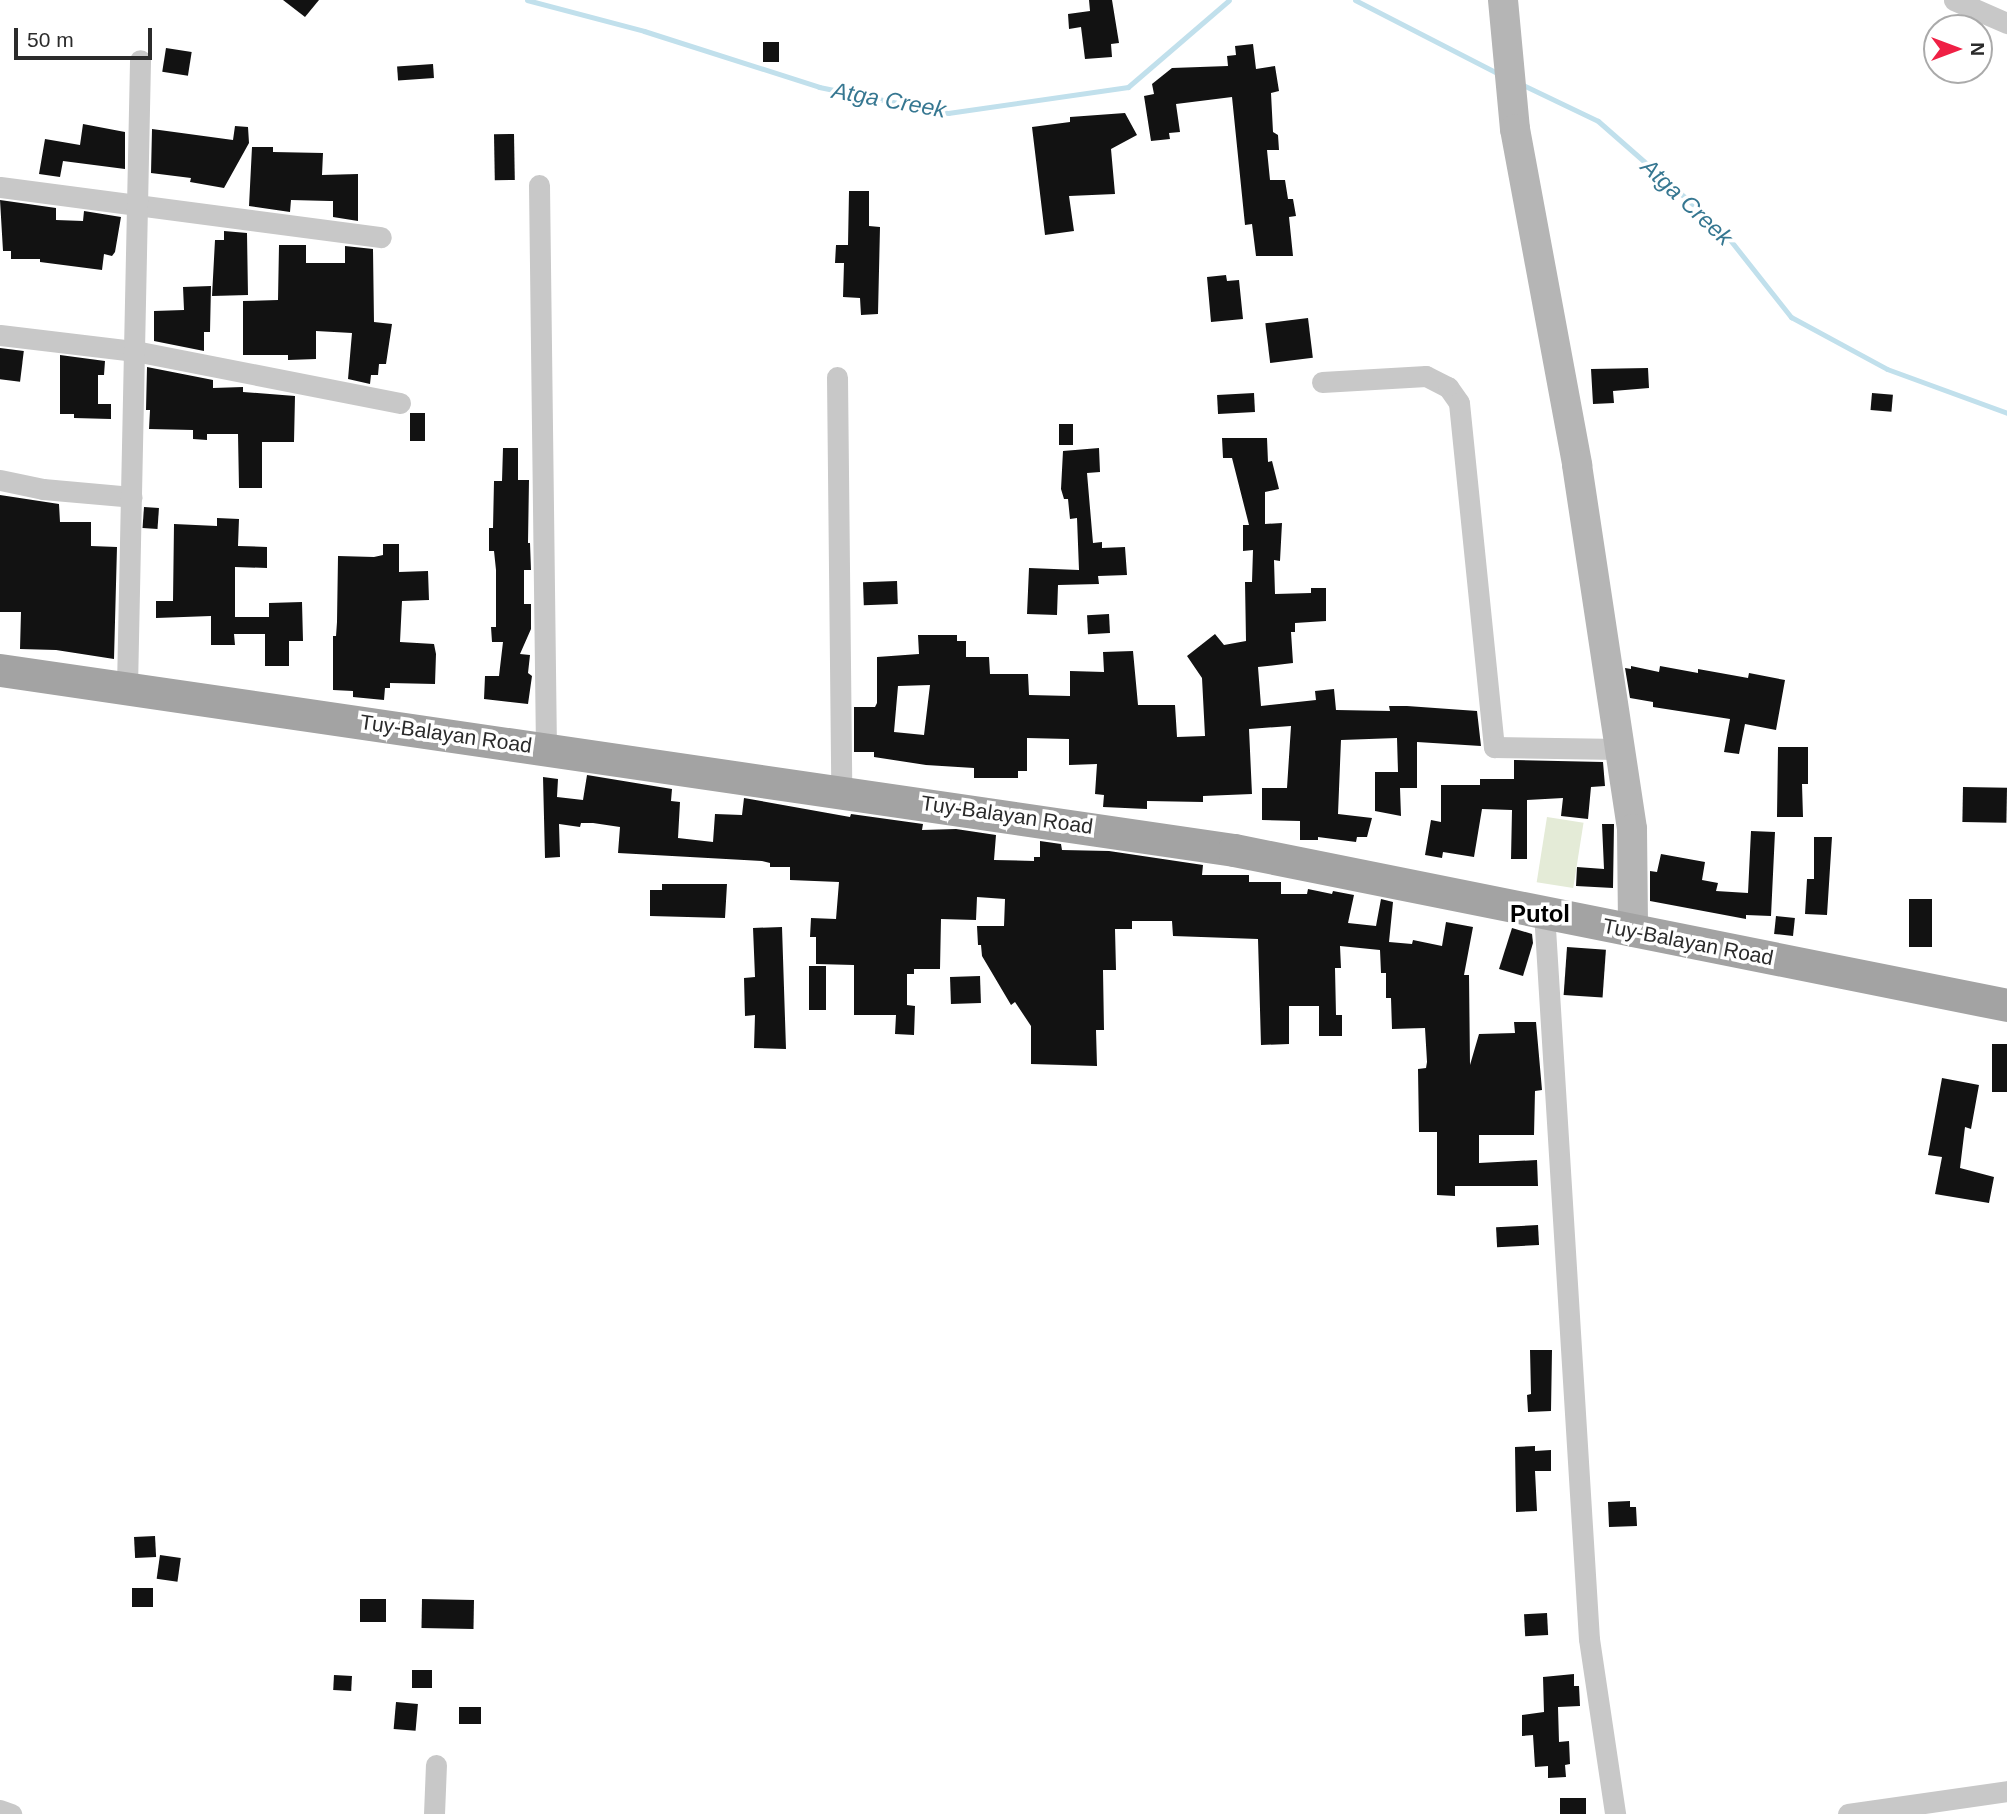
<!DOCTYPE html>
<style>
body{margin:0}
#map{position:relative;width:2007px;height:1814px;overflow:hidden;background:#fff;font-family:Arial,sans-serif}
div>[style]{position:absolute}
.green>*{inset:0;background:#e4ebd7;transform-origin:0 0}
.stream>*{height:5px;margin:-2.5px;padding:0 2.5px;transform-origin:2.5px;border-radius:2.5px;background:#c1e0ec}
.building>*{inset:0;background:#121212;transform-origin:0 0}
.street>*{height:21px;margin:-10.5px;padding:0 10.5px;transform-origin:10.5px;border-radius:10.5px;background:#c8c8c8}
.secondary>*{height:30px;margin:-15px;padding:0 15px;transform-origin:15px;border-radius:15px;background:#b5b5b5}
.primary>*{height:33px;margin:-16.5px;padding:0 16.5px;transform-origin:16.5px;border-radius:16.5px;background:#a3a3a3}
span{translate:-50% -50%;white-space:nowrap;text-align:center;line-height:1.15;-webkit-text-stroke:7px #fff;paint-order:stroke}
.street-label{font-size:21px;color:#2b2b2b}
.water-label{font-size:23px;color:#367791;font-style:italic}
.quarter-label{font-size:24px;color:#000;font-weight:700}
.north{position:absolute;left:1923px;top:14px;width:70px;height:70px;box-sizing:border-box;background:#fff;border:2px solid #aaa;border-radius:50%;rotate:90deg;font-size:19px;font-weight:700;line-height:28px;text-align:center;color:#2b2b2b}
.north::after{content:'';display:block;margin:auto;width:24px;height:32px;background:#ef2045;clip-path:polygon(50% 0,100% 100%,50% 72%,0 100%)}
.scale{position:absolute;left:14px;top:28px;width:138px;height:32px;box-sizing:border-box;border:4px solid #2b2b2b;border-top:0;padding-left:9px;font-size:21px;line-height:24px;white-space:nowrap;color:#2b2b2b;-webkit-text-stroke:5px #fff;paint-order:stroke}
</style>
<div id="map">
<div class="green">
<div style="left:1547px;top:817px;width:37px;height:66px;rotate:9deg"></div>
</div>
<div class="stream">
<div style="left:527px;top:0;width:121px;rotate:14.8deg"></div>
<div style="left:644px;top:31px;width:184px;rotate:17.7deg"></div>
<div style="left:819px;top:87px;width:132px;rotate:11.4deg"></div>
<div style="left:948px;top:113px;width:182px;rotate:-8.2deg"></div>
<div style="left:1128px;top:87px;width:133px;rotate:-40.7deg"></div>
<div style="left:1355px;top:0;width:162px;rotate:27.2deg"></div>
<div style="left:1521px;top:84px;width:85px;rotate:25.7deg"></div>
<div style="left:1598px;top:121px;width:167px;rotate:41.3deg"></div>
<div style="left:1723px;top:231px;width:110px;rotate:51.7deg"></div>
<div style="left:1791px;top:317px;width:109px;rotate:28.4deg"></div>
<div style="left:1887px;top:369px;width:128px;rotate:20.1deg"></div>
</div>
<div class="building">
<div style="clip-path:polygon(283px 0,319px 0,305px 17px)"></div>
<div style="clip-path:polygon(1089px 0,1112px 0,1119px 43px,1111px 44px,1112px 57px,1085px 59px,1081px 27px,1069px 29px,1068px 14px,1090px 11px)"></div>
<div style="left:763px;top:42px;width:16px;height:20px"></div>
<div style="clip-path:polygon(1253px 44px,1256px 69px,1275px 66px,1279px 91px,1271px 93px,1273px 132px,1278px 135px,1279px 150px,1267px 150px,1270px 180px,1285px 180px,1288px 199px,1293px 199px,1296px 216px,1289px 217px,1293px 256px,1256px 256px,1252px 224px,1245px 225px,1232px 97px,1176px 104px,1180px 132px,1169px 133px,1170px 139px,1151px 141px,1144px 96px,1154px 94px,1152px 84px,1172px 68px,1228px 66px,1227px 56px,1236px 55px,1235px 46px)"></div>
<div style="left:166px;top:48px;width:26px;height:24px;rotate:9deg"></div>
<div style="left:433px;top:64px;width:14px;height:36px;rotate:86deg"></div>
<div style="clip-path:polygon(1125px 113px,1137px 135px,1111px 149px,1115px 194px,1069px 196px,1074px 231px,1045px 235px,1032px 127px,1070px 122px,1070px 117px)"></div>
<div style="clip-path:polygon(83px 124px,125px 132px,125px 169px,63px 161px,60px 177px,39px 174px,45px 139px,80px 145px)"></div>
<div style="clip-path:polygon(235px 126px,248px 127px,249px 143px,224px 188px,190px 182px,191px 178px,151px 173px,152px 129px,233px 140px)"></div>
<div style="left:514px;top:134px;width:46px;height:20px;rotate:89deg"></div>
<div style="clip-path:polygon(252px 147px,273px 147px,273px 152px,323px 153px,322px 175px,358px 174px,358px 221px,333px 217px,333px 201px,330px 201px,291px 200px,290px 212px,249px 206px)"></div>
<div style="clip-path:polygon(849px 191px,869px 191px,869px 226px,880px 227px,878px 314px,861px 315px,860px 298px,843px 297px,844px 263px,835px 263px,836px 245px,848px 245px)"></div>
<div style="clip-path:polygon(0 200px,56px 208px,56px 220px,83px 221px,84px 211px,121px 217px,115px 252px,112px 256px,104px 254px,102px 270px,40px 262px,40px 259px,11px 259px,11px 251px,3px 251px)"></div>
<div style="clip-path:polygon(224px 231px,247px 233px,248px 295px,212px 296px,215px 240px,224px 240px)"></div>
<div style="clip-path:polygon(279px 245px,306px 245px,306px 263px,345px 263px,345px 246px,373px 249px,374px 322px,392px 324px,386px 364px,379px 364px,378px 375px,371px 375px,370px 384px,348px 379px,352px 333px,316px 331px,316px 359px,288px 360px,288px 355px,243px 355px,243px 301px,278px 300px)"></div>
<div style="clip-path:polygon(1226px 275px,1227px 281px,1239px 280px,1243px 319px,1211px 322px,1207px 277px)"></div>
<div style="clip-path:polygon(211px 286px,210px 332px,204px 332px,204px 351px,154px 341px,154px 311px,184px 310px,183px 287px)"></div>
<div style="left:1308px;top:318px;width:40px;height:43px;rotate:83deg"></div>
<div style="left:0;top:348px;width:24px;height:31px;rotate:7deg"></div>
<div style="clip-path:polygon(60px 355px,105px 361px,104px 375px,98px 375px,98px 404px,111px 404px,111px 419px,74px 418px,74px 414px,60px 414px)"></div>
<div style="clip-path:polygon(147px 367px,213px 380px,213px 388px,243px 387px,243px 392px,295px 396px,294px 442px,262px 442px,262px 488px,239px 488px,238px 434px,207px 434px,207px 440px,193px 439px,193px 430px,149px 429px,150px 410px,146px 410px)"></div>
<div style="clip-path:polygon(1648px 368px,1649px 388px,1613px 391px,1614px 403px,1593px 404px,1591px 369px)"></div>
<div style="left:1254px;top:393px;width:19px;height:37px;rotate:87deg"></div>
<div style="left:1872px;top:393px;width:21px;height:17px;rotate:5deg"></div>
<div style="left:410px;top:413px;width:15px;height:28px"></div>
<div style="left:1059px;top:424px;width:14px;height:21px"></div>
<div style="clip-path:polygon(evenodd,1222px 438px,1267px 438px,1268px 462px,1272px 461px,1279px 489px,1265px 492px,1265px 524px,1282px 523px,1280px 561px,1274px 560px,1275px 594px,1311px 593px,1311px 588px,1326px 588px,1326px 621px,1295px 623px,1295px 632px,1291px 632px,1293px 663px,1258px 667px,1261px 706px,1316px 700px,1315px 691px,1334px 689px,1336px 710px,1390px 711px,1389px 706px,1407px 706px,1477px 711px,1481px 746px,1417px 742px,1417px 788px,1400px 788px,1401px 816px,1375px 811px,1375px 772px,1398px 772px,1397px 738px,1341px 740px,1338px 814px,1372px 818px,1367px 837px,1357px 837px,1356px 842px,1318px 837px,1318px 840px,1300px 840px,1300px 821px,1262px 820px,1262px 788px,1287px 788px,1291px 726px,1249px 729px,1252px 794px,1203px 796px,1203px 802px,1147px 801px,1147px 809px,1103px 807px,1104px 795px,1095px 794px,1097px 764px,1069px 765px,1069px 739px,1027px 738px,1027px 771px,1018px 771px,1018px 778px,974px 778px,974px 768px,926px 765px,874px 757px,874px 752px,854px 752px,854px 707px,875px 707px,877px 703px,877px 657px,919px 654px,918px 635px,957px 635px,957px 641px,966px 641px,966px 657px,989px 657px,990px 674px,1028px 674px,1029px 695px,1070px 696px,1070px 671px,1104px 672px,1103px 652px,1133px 651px,1138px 705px,1175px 705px,1177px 737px,1205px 736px,1202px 678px,1187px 656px,1215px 634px,1224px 645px,1246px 641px,1245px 582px,1252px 582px,1253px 550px,1243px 551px,1243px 525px,1249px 525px,1232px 458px,1223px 458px,1222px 438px,930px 685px,924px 735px,894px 732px,898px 686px,930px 685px)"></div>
<div style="clip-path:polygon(503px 448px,518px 448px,518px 480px,529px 480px,528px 543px,530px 543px,531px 570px,524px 570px,524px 604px,531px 604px,531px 629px,520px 654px,530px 655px,528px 673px,532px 676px,528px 704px,484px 699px,485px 676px,499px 676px,503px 642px,492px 642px,491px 627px,496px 627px,496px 570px,494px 551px,489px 551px,489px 528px,493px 528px,494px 481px,502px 481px)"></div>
<div style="clip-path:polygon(1099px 448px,1100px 472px,1087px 473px,1093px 543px,1102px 542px,1102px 548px,1125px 547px,1127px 575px,1098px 576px,1099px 584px,1058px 585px,1057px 615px,1027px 614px,1029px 568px,1079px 570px,1077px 518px,1070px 519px,1068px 499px,1064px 499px,1061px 489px,1063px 451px)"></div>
<div style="clip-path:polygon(0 495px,59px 504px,60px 522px,91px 522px,91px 546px,117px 547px,114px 659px,56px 650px,20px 649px,21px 612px,0 612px)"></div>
<div style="left:144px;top:507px;width:15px;height:21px;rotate:4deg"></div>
<div style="clip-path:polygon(217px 518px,239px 519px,238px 546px,267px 547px,267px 568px,235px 567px,235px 617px,269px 617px,269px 603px,302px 602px,303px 641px,289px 641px,289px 666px,265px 666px,265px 634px,234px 634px,235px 645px,211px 645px,211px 616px,156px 618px,156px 601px,173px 601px,174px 524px,217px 526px)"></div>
<div style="clip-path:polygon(383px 544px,399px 544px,399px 572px,428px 571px,429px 600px,402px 601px,400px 642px,434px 644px,436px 654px,435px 684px,390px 683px,390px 688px,385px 688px,384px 700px,353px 697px,353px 691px,333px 690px,333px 636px,336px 636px,337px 622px,338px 556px,374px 557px,383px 555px)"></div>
<div style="left:897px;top:581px;width:23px;height:34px;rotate:88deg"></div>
<div style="left:1109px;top:614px;width:19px;height:22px;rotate:87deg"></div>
<div style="clip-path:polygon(1631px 666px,1659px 672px,1660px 666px,1698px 673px,1698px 669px,1748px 678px,1749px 673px,1785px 680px,1776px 730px,1745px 724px,1739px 754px,1724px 752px,1730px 719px,1653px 707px,1653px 702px,1630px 698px,1625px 668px,1631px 669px)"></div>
<div style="clip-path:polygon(1778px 747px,1808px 747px,1808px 784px,1802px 784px,1803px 817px,1777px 817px)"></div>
<div style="clip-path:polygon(1514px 760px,1603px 762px,1605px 786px,1591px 787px,1588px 819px,1561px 816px,1563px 798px,1527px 800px,1527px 859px,1511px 859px,1512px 810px,1482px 809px,1474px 857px,1443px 852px,1442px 858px,1425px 855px,1431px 820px,1441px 822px,1441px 785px,1480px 785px,1480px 779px,1514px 779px)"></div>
<div style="clip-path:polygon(587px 775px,672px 789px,671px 801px,680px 802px,678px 838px,713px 842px,715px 814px,742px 815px,744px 798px,850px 817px,851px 814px,923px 824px,922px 830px,956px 829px,996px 835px,994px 860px,1034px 861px,1034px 857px,1040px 857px,1040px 841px,1061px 844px,1062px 850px,1109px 851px,1203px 865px,1202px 875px,1249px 875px,1249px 882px,1281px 882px,1281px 894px,1307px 894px,1308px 889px,1332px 894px,1333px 891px,1354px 895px,1348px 923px,1376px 926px,1381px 899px,1393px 902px,1389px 942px,1412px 944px,1413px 940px,1442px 946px,1446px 922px,1473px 927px,1464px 975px,1469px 975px,1470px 1065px,1479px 1034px,1515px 1033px,1514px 1022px,1536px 1022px,1542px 1090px,1535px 1091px,1534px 1135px,1479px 1135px,1479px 1163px,1537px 1160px,1538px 1186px,1455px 1186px,1455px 1196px,1437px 1195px,1437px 1132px,1419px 1132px,1418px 1069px,1426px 1068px,1427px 1062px,1425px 1028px,1392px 1029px,1391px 998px,1386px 998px,1386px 973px,1381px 973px,1380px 950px,1340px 946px,1341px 968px,1335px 968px,1336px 1015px,1342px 1015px,1342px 1036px,1319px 1036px,1319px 1006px,1289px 1006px,1289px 1044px,1261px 1045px,1258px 939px,1173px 936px,1172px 921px,1132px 921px,1132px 929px,1115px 929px,1116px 970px,1103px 970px,1104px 1030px,1096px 1030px,1097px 1066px,1031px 1064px,1031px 1026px,1015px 1002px,1011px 1005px,982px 956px,981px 945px,978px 945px,977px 926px,1004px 926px,1005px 899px,977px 897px,976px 920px,941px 919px,940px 969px,914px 969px,914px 974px,907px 974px,907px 1005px,915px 1006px,914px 1035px,895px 1034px,896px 1015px,854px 1015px,854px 965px,816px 964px,816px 937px,810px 937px,811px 918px,836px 919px,839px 882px,790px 880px,790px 867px,770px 867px,770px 863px,762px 861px,618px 853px,620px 827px,593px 823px,581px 823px,580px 827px,559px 824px,560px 857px,545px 858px,543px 777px,558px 779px,557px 797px,583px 800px)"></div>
<div style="left:1963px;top:787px;width:44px;height:35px;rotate:1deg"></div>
<div style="clip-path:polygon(1602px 824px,1614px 824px,1613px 888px,1576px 886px,1577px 867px,1604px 869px)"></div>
<div style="clip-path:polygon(1751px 831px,1775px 832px,1771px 916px,1746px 915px,1746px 919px,1650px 901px,1650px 871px,1657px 872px,1661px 854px,1705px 862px,1702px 880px,1718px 883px,1716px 891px,1748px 893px)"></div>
<div style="clip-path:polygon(1814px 837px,1832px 837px,1827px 915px,1805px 914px,1807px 879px,1814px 879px)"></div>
<div style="clip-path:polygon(662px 884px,727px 884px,725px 918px,650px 916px,650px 890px,662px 890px)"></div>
<div style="left:1909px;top:899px;width:23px;height:48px"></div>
<div style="left:1776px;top:916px;width:19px;height:18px;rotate:6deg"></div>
<div style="clip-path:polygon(782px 927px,786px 1049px,754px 1048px,755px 1015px,745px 1016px,744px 978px,755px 977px,753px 928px)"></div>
<div style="clip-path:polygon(1512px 928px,1532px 934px,1533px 943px,1523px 976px,1499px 969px)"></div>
<div style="left:1567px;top:947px;width:39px;height:48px;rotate:4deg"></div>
<div style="left:809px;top:966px;width:17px;height:44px"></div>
<div style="left:980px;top:976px;width:27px;height:30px;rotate:88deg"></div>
<div style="left:1992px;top:1044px;width:15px;height:48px"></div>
<div style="clip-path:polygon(1942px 1078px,1979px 1085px,1971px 1129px,1965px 1127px,1960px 1168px,1994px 1177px,1989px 1203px,1935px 1194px,1942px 1157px,1928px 1155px)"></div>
<div style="left:1538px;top:1225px;width:20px;height:42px;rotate:87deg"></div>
<div style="clip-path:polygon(1530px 1350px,1552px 1350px,1551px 1411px,1528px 1412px,1527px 1395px,1531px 1394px)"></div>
<div style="clip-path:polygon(1535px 1446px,1535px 1451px,1551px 1450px,1551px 1471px,1535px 1471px,1537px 1511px,1516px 1512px,1515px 1447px)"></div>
<div style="clip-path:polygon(1630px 1501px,1630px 1507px,1636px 1507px,1637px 1526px,1609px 1527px,1608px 1502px)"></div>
<div style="left:155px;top:1536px;width:21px;height:21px;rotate:87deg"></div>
<div style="left:160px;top:1555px;width:21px;height:24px;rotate:8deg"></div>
<div style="left:132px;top:1588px;width:21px;height:19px"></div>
<div style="left:360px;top:1599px;width:26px;height:23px"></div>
<div style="left:422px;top:1599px;width:52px;height:29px;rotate:1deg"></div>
<div style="left:1547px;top:1613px;width:22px;height:23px;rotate:87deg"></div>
<div style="left:412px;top:1670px;width:20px;height:18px"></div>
<div style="clip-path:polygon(1574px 1674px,1574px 1686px,1579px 1686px,1580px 1706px,1558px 1707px,1559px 1742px,1569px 1741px,1570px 1764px,1565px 1765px,1566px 1777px,1548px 1778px,1548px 1766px,1535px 1767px,1533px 1735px,1522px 1736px,1522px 1715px,1544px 1712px,1543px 1677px)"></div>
<div style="left:334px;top:1675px;width:18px;height:15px;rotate:3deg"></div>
<div style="left:396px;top:1702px;width:22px;height:27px;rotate:5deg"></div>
<div style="left:459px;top:1707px;width:22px;height:17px"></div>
<div style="left:1560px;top:1798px;width:26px;height:16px"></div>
</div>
<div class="street">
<div style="left:1954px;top:0;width:58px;rotate:23.5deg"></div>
<div style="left:539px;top:185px;width:563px;rotate:89.29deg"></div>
<div style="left:0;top:187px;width:384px;rotate:7.5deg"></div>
<div style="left:0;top:335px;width:136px;rotate:6.8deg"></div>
<div style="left:135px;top:351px;width:270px;rotate:11.1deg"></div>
<div style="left:837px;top:377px;width:414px;rotate:89.4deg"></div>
<div style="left:1322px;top:382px;width:104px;rotate:-3.3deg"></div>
<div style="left:1426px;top:376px;width:25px;rotate:27deg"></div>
<div style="left:1448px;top:387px;width:19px;rotate:55deg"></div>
<div style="left:1459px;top:403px;width:346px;rotate:84.2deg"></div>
<div style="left:1494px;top:747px;width:126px;rotate:0.9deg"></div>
<div style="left:0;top:480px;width:44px;rotate:11.8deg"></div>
<div style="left:43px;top:489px;width:89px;rotate:5.1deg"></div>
<div style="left:127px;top:687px;width:627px;rotate:-88.81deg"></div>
<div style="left:1544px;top:912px;width:728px;rotate:86.46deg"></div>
<div style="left:1589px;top:1639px;width:177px;rotate:81.5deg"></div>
<div style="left:0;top:1810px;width:12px;rotate:20deg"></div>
<div style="left:434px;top:1814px;width:49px;rotate:-87.7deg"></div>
<div style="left:1848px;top:1814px;width:161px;rotate:-8.2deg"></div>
</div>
<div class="secondary">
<div style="left:1503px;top:0;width:130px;rotate:84.7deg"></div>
<div style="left:1515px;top:129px;width:342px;rotate:79.5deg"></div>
<div style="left:1577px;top:465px;width:368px;rotate:81.4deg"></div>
<div style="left:1632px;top:829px;width:103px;rotate:89.4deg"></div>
</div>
<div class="primary">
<div style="left:0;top:670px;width:1247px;rotate:8.3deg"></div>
<div style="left:1234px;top:850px;width:788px;rotate:11.34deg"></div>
</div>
<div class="street-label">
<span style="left:446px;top:734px;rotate:8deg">Tuy-Balayan Road</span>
<span style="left:1007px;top:815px;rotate:8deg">Tuy-Balayan Road</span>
<span style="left:1688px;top:942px;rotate:11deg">Tuy-Balayan Road</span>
</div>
<div class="water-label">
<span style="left:889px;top:100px;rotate:10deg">Atga Creek</span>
<span style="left:1687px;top:202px;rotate:43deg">Atga Creek</span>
</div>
<div class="quarter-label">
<span style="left:1540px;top:914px">Putol</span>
</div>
<div class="north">N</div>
<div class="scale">50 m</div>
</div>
